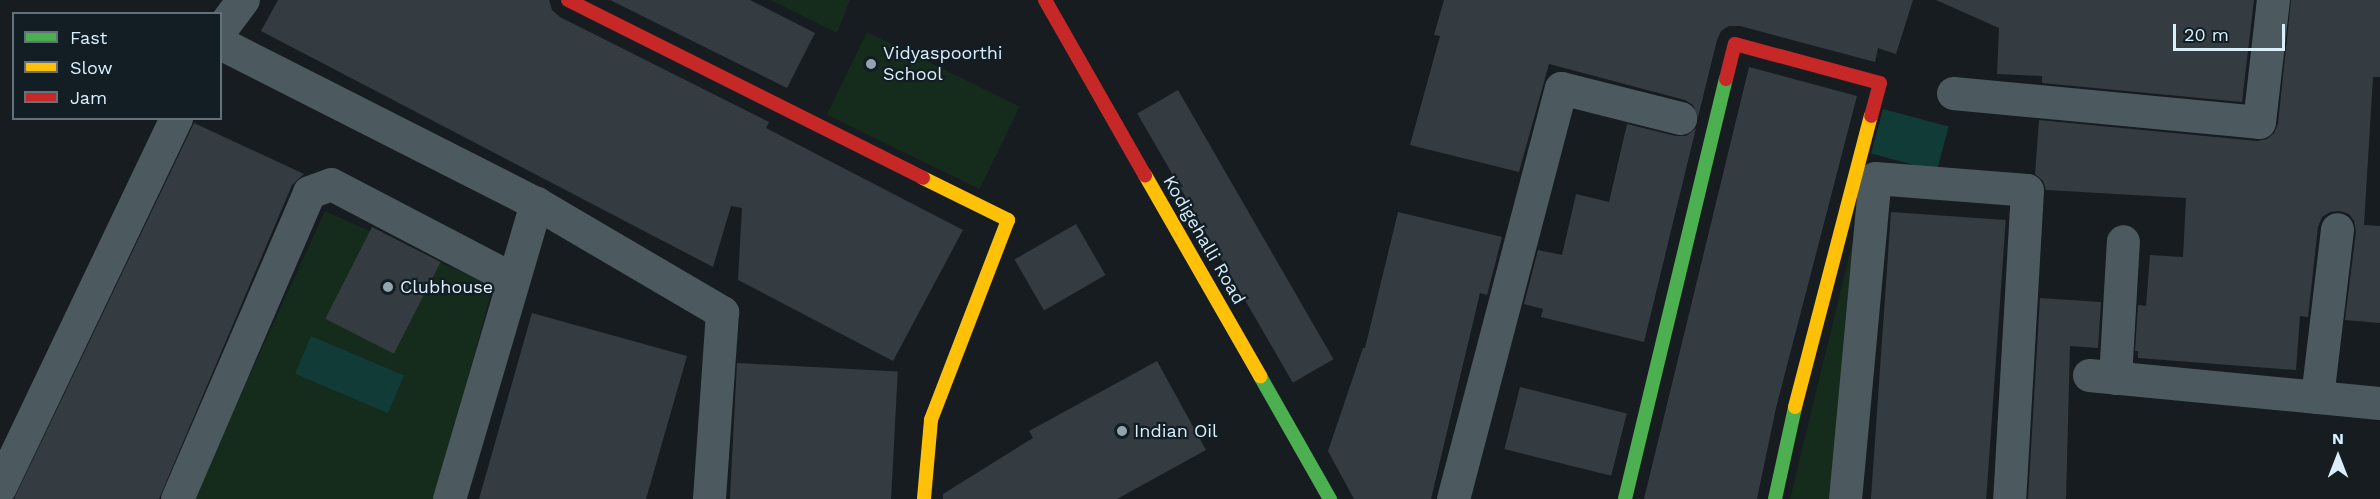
<!DOCTYPE html>
<style>
body{margin:0}
#map{position:relative;width:2380px;height:499px;overflow:hidden;background:#161c20;font-family:"Work Sans",sans-serif}
div>[style]{position:absolute}
.green>*{inset:0;background:#152b1b;transform-origin:0 0}
.water>*{inset:0;background:#113b37;transform-origin:0 0}
.building>*{inset:0;background:#343c42;transform-origin:0 0}
.street>*{height:33px;margin:-16.5px;padding:0 16.5px;transform-origin:16.5px;border-radius:16.5px;background:#4c5a5f}
.fast>*{height:14px;margin:-7px;padding:0 7px;transform-origin:7px;border-radius:7px;background:#4caf50}
.slow>*{height:14px;margin:-7px;padding:0 7px;transform-origin:7px;border-radius:7px;background:#ffc107}
.jam>*{height:14px;margin:-7px;padding:0 7px;transform-origin:7px;border-radius:7px;background:#c62828}
.dots>*{width:16px;height:16px;translate:-50% -50%;box-sizing:border-box;border:3px solid #121d24;border-radius:50%}
span{translate:-50% -50%;white-space:nowrap;text-align:center;line-height:1.15;-webkit-text-stroke:4.5px #121d24;paint-order:stroke}
.poi-label{font-size:18px;color:#d9effb}
.left{translate:0 -50%;text-align:left}
.street-label{font-size:18px;color:#d9effb}
.legend{position:absolute;left:12px;top:12px;width:210px;height:108px;box-sizing:border-box;background:#121d24;border:2px solid #62717a;margin:0;padding:8px 10px;list-style:none;font-size:18px;color:#d9effb}
.legend li{display:flex;align-items:center;gap:12px;height:30px}
.legend b{width:30px;border:2px solid #62717a}
.north{position:absolute;left:2308px;top:427px;width:60px;height:60px;-webkit-text-stroke:4px #121d24;paint-order:stroke;rotate:0deg;font-size:16px;font-weight:700;line-height:24px;text-align:center;color:#d9effb}
.north::after{content:'';display:block;margin:auto;width:21px;height:27px;background:#d9effb;clip-path:polygon(50% 0,100% 100%,50% 72%,0 100%)}
.scale{position:absolute;left:2173px;top:24px;width:112px;height:27px;box-sizing:border-box;border:3px solid #d9effb;border-top:0;padding-left:8px;font-size:18px;line-height:21px;white-space:nowrap;color:#d9effb;-webkit-text-stroke:4px #121d24;paint-order:stroke}
</style>
<div id="map">
<div class="green">
<div style="clip-path:polygon(771px 0,850px 0,837px 33px)"></div>
<div style="left:867px;top:32px;width:170px;height:92px;rotate:26deg"></div>
<div style="clip-path:polygon(1869px 174px,1837px 499px,1790px 499px)"></div>
<div style="clip-path:polygon(325px 211px,493px 286px,435px 499px,193px 499px)"></div>
</div>
<div class="water">
<div style="left:1883px;top:109px;width:68px;height:46px;rotate:15deg"></div>
<div style="left:311px;top:336px;width:101px;height:41px;rotate:23deg"></div>
</div>
<div class="building">
<div style="clip-path:polygon(278px 0,549px 0,552px 10px,560px 17px,769px 122px,766px 128px,963px 230px,893px 361px,738px 280px,742px 208px,731px 206px,713px 267px,261px 31px)"></div>
<div style="clip-path:polygon(610px 0,750px 0,815px 33px,787px 88px)"></div>
<div style="clip-path:polygon(1444px 0,1913px 0,1896px 54px,1878px 48px,1875px 62px,1740px 26px,1729px 26px,1721px 31px,1717px 40px,1698px 117px,1693px 105px,1685px 100px,1549px 64px,1519px 172px,1410px 145px,1440px 36px,1434px 35px)"></div>
<div style="clip-path:polygon(1936px 0,2254px 0,2242px 102px,2042px 83px,2042px 76px,1997px 74px,1999px 28px)"></div>
<div style="clip-path:polygon(2291px 0,2380px 0,2380px 77px,2373px 77px,2364px 225px,2380px 226px,2380px 323px,2345px 320px,2356px 231px,2354px 221px,2349px 214px,2340px 211px,2330px 212px,2322px 217px,2318px 227px,2308px 317px,2300px 316px,2296px 370px,2138px 358px,2138px 351px,2135px 351px,2138px 305px,2146px 306px,2150px 255px,2183px 257px,2186px 198px,2046px 190px,2043px 181px,2035px 174px,2039px 120px,2257px 141px,2267px 139px,2274px 133px,2278px 124px)"></div>
<div style="clip-path:polygon(1749px 67px,1857px 96px,1776px 408px,1757px 499px,1644px 499px)"></div>
<div style="left:1178px;top:90px;width:311px;height:47px;rotate:60deg"></div>
<div style="clip-path:polygon(194px 123px,304px 174px,292px 185px,159px 499px,14px 499px)"></div>
<div style="clip-path:polygon(1627px 124px,1676px 136px,1686px 136px,1696px 128px,1644px 342px,1541px 317px,1543px 309px,1524px 304px,1538px 250px,1562px 255px,1576px 194px,1609px 202px)"></div>
<div style="clip-path:polygon(1398px 212px,1502px 237px,1487px 295px,1480px 293px,1431px 499px,1354px 499px,1328px 451px,1363px 348px,1365px 348px)"></div>
<div style="left:1891px;top:212px;width:115px;height:288px;rotate:4deg"></div>
<div style="left:1076px;top:224px;width:59px;height:71px;rotate:60deg"></div>
<div style="left:372px;top:227px;width:77px;height:103px;rotate:27deg"></div>
<div style="clip-path:polygon(2040px 298px,2101px 302px,2098px 348px,2070px 346px,2066px 499px,2028px 499px)"></div>
<div style="clip-path:polygon(532px 313px,687px 356px,646px 499px,479px 499px)"></div>
<div style="clip-path:polygon(1157px 361px,1206px 450px,1117px 499px,943px 499px,943px 494px,1033px 438px,1029px 431px)"></div>
<div style="left:737px;top:363px;width:161px;height:136px;rotate:3deg"></div>
<div style="left:1520px;top:387px;width:110px;height:64px;rotate:14deg"></div>
</div>
<div class="street">
<div style="left:220px;top:30px;width:38px;rotate:-53deg"></div>
<div style="left:220px;top:43px;width:354px;rotate:26.9deg"></div>
<div style="left:536px;top:203px;width:216px;rotate:30.4deg"></div>
<div style="left:722px;top:312px;width:187px;rotate:94deg"></div>
<div style="left:1953px;top:93px;width:307px;rotate:5.4deg"></div>
<div style="left:2259px;top:122px;width:123px;rotate:-83.5deg"></div>
<div style="left:2089px;top:375px;width:292px;rotate:5.5deg"></div>
<div style="left:2115px;top:378px;width:137px;rotate:-86.7deg"></div>
<div style="left:2317px;top:397px;width:169px;rotate:-83.2deg"></div>
<div style="left:0;top:487px;width:409px;rotate:-64.5deg"></div>
<div style="left:177px;top:499px;width:334px;rotate:-66.7deg"></div>
<div style="left:309px;top:192px;width:23px;rotate:-20deg"></div>
<div style="left:331px;top:184px;width:205px;rotate:27.6deg"></div>
<div style="left:449px;top:499px;width:309px;rotate:-73.6deg"></div>
<div style="left:1453px;top:499px;width:425px;rotate:-75.3deg"></div>
<div style="left:1561px;top:88px;width:123px;rotate:14.1deg"></div>
<div style="left:1845px;top:499px;width:322px;rotate:-84.7deg"></div>
<div style="left:1875px;top:178px;width:152px;rotate:4.5deg"></div>
<div style="left:2027px;top:190px;width:310px;rotate:93.3deg"></div>
</div>
<div class="fast">
<div style="left:1260px;top:376px;width:142px;rotate:60.4deg"></div>
<div style="left:1625px;top:499px;width:432px;rotate:-76.5deg"></div>
<div style="left:1775px;top:499px;width:94px;rotate:-77.7deg"></div>
</div>
<div class="slow">
<div style="left:1145px;top:175px;width:232px;rotate:60.2deg"></div>
<div style="left:923px;top:178px;width:95px;rotate:26.3deg"></div>
<div style="left:1008px;top:220px;width:214px;rotate:111.1deg"></div>
<div style="left:931px;top:420px;width:79px;rotate:95.1deg"></div>
<div style="left:1795px;top:407px;width:301px;rotate:-75.4deg"></div>
</div>
<div class="jam">
<div style="left:568px;top:0;width:397px;rotate:26.6deg"></div>
<div style="left:1045px;top:0;width:202px;rotate:60.3deg"></div>
<div style="left:1726px;top:79px;width:36px;rotate:-76deg"></div>
<div style="left:1735px;top:44px;width:150px;rotate:15.1deg"></div>
<div style="left:1880px;top:83px;width:34px;rotate:105deg"></div>
</div>
<div class="dots">
<div style="left:871px;top:64px;background:#95a5ae"></div>
<div style="left:388px;top:287px;background:#95a5ae"></div>
<div style="left:1122px;top:431px;background:#95a5ae"></div>
</div>
<div class="poi-label">
<span class="left" style="left:883px;top:64px">Vidyaspoorthi<br>School</span>
<span class="left" style="left:400px;top:287px">Clubhouse</span>
<span class="left" style="left:1134px;top:431px">Indian Oil</span>
</div>
<div class="street-label">
<span style="left:1204px;top:240px;rotate:60deg">Kodigehalli Road</span>
</div>
<ul class="legend">
<li><b style="height:8px;background:#4caf50"></b>Fast</li>
<li><b style="height:8px;background:#ffc107"></b>Slow</li>
<li><b style="height:8px;background:#c62828"></b>Jam</li>
</ul>
<div class="north">N</div>
<div class="scale">20 m</div>
</div>
